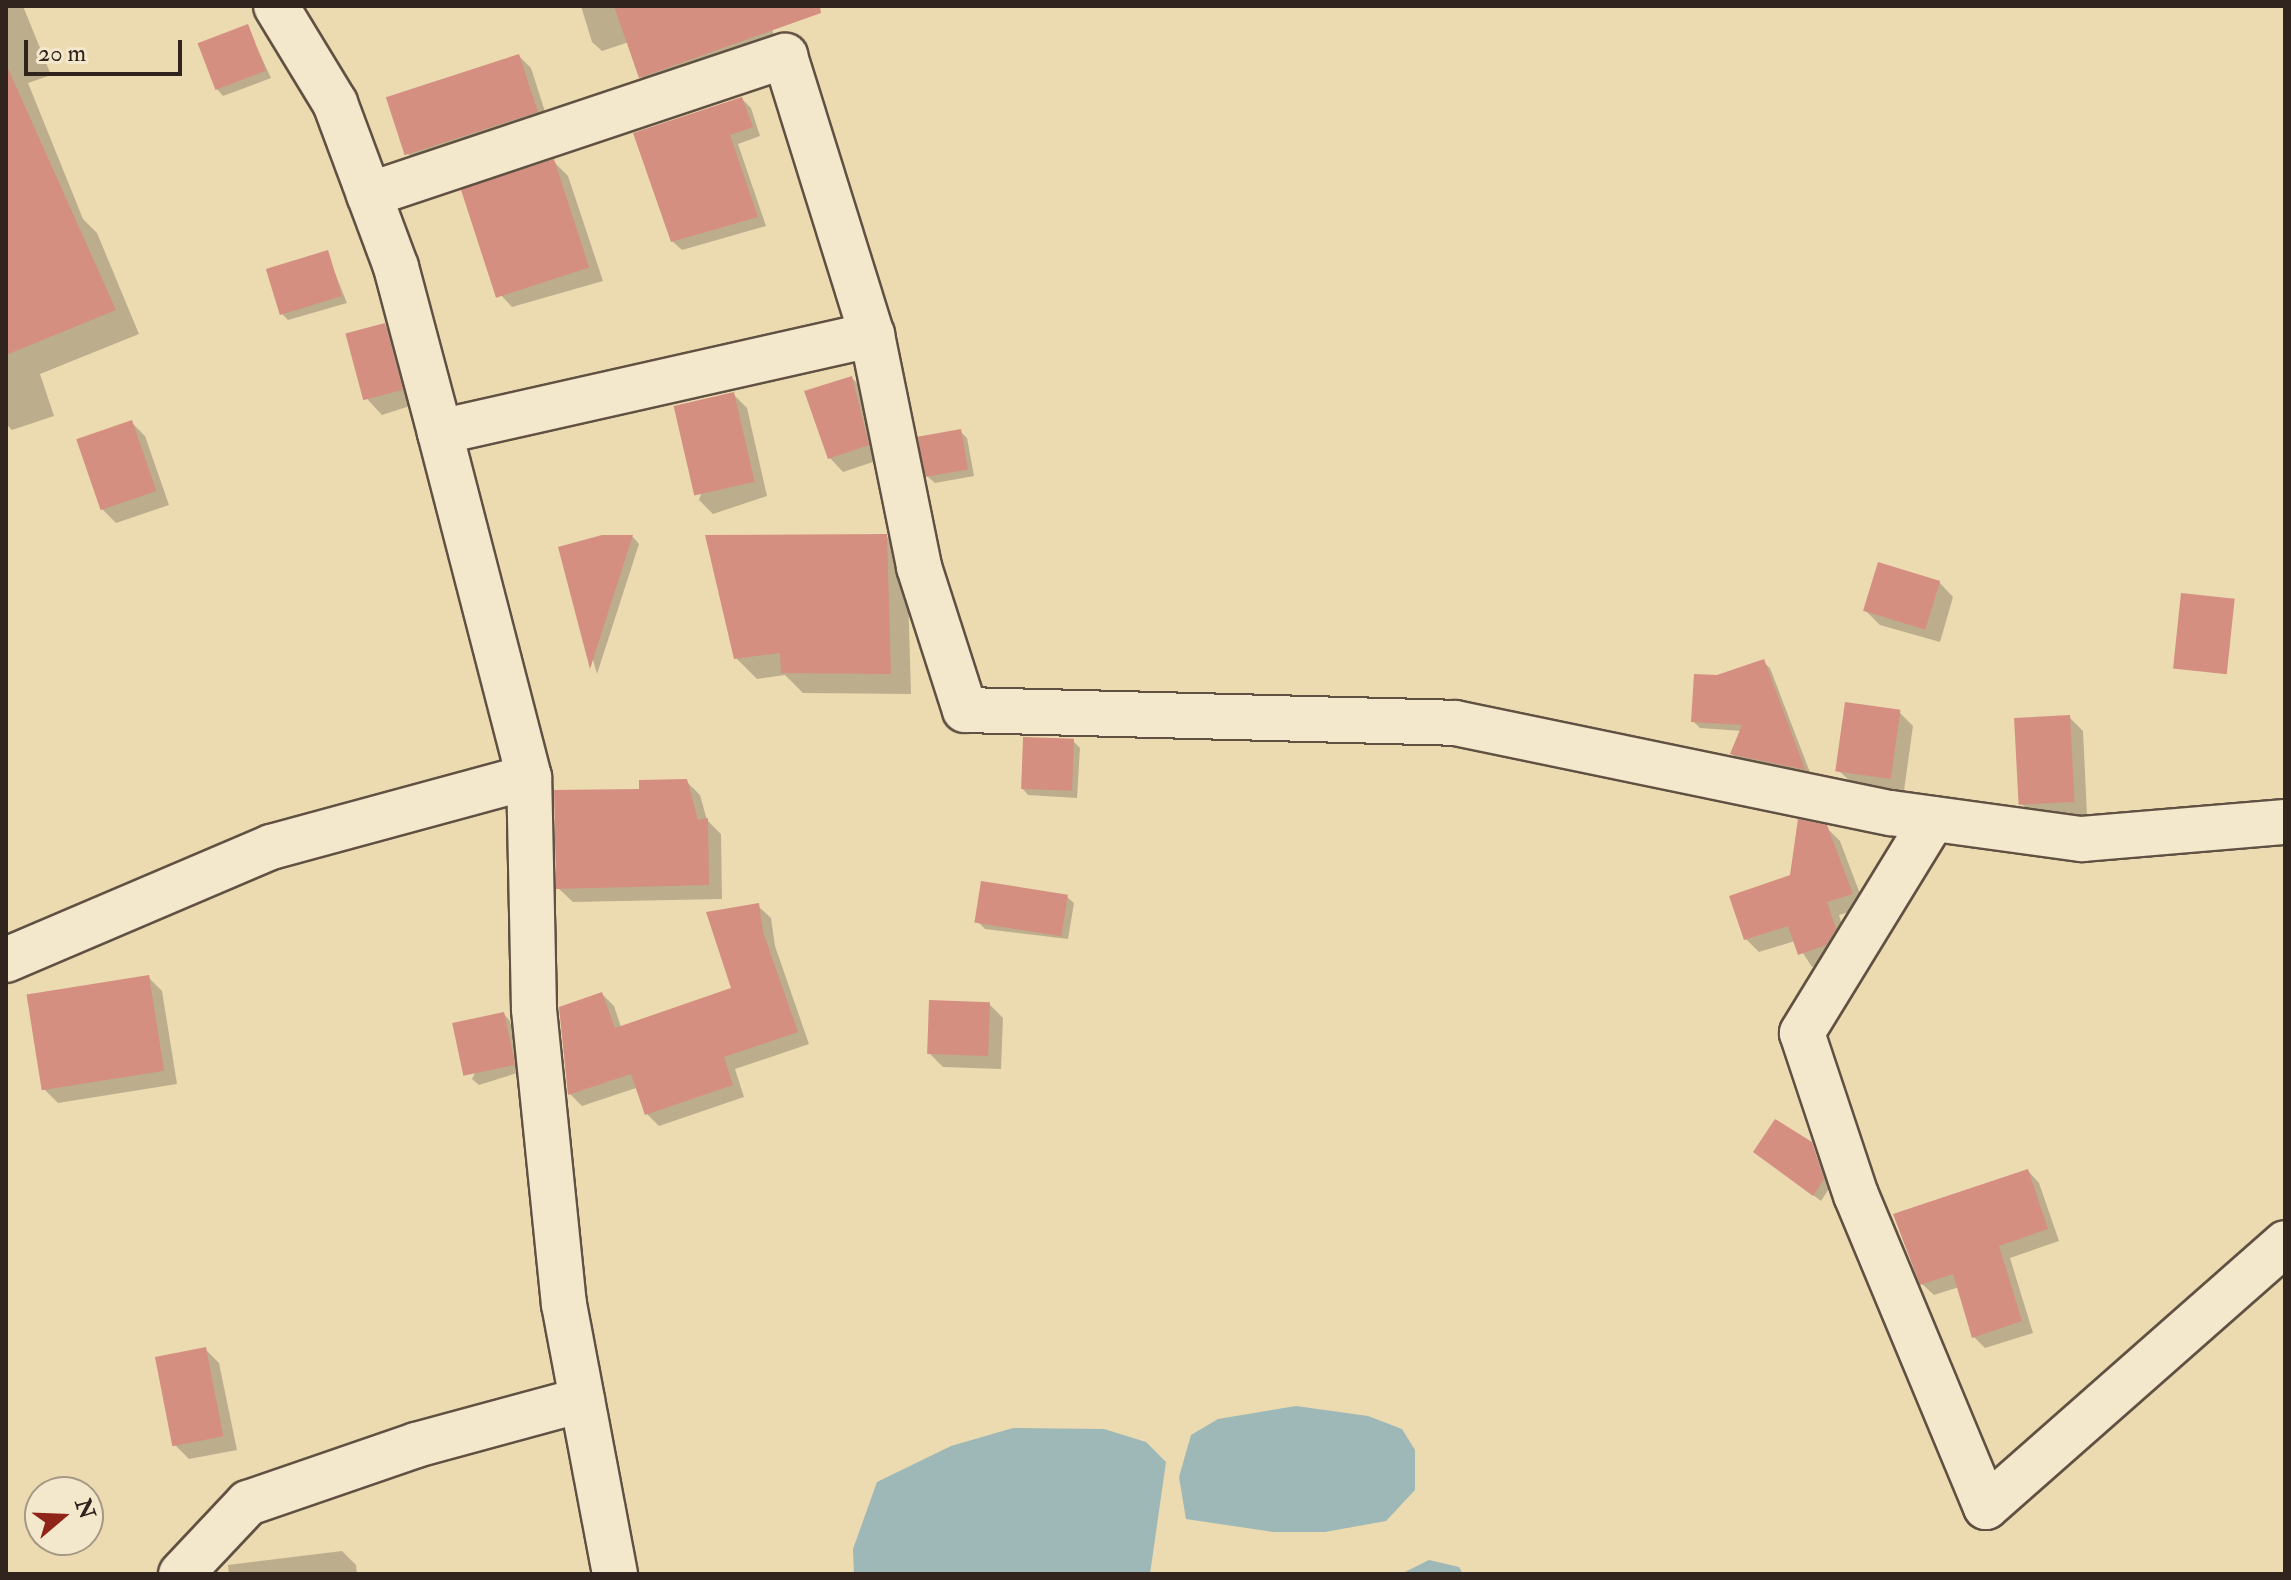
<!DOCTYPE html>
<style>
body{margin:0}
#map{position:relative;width:2291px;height:1580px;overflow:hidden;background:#ecdab1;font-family:"IM FELL Double Pica",serif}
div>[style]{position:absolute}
.water>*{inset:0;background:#9db8b6}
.shadow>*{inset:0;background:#0003}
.building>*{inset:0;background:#d48f80;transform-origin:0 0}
.roads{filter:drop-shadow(2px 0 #605142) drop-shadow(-2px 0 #605142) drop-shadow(0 2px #605142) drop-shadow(0 -2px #605142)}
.street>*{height:44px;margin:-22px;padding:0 22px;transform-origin:22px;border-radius:22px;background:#f3e7cc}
span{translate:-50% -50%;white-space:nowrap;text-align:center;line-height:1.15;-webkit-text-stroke:6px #f3e7cc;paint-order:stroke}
.frame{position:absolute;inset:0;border:8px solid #31231d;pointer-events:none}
.north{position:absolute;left:24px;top:1476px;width:80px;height:80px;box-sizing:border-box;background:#f3e7cc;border:2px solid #a59986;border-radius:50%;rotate:71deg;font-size:22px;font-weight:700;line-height:32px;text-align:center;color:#31231d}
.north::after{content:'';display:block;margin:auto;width:28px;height:36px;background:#8f2418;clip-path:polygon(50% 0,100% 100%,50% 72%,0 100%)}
.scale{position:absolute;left:24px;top:40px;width:158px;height:36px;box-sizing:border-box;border:4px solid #31231d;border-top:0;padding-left:10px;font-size:24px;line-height:28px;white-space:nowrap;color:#31231d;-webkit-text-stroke:6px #f3e7cc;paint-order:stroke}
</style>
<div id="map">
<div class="water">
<div style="clip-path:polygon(1296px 1406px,1368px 1416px,1402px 1429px,1415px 1450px,1415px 1490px,1386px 1521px,1325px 1532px,1273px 1532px,1186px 1519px,1179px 1477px,1191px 1435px,1218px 1419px)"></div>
<div style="clip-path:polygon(1013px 1428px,1104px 1429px,1146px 1442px,1166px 1462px,1150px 1574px,854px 1574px,853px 1549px,877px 1482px,951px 1446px)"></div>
<div style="clip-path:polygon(1429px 1560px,1459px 1567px,1463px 1574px,1401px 1574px)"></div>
</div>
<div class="shadow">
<div style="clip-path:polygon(6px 6px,23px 6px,51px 75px,28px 83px,83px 219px,97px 233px,139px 334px,40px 374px,54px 416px,12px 430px,6px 424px)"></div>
<div style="clip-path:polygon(581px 6px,764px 6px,776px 41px,651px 87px,641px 77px,629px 42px,602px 51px,592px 42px)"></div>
<div style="clip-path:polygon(247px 26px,271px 78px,223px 96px,217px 89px)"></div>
<div style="clip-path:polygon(519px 56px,531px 68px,549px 124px,420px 165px,408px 154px)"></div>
<div style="clip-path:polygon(742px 99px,751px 108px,760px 136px,738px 144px,766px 226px,682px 250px,672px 241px)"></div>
<div style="clip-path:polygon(554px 162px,568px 176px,603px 281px,512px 307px,498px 292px)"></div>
<div style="clip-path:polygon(327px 253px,347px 303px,288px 320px,281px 313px)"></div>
<div style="clip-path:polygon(384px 325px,399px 339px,416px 404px,382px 415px,368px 400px)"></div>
<div style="clip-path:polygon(852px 378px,866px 392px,882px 459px,843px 472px,829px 457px)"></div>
<div style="clip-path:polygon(733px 394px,747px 408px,767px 496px,713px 514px,699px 500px)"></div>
<div style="clip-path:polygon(131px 422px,145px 436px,169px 505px,116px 523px,102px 509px)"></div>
<div style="clip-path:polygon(960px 431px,967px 438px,974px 476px,935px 483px,928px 477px)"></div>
<div style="clip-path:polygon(886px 536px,907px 557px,911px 694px,803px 693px,785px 675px,757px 679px,736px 658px)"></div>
<div style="clip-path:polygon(602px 537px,633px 537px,639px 544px,597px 674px,561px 548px)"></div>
<div style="clip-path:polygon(1939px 582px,1953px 597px,1940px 642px,1880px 625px,1866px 611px)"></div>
<div style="clip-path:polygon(1763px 662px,1770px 668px,1811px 775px,1738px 760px,1732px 754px,1742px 731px,1700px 728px,1693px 721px,1718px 677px)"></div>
<div style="clip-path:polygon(1899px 712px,1913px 726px,1904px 791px,1853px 784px,1838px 770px)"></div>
<div style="clip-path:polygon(2069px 717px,2083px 731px,2087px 815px,2035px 818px,2021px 803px)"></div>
<div style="clip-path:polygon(1073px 741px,1080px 748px,1077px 798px,1028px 795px,1022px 788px)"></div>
<div style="clip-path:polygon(686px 781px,700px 795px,707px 820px,721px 834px,722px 899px,573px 902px,558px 888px,641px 791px)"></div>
<div style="clip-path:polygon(1826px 827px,1840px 841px,1865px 907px,1839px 915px,1848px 943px,1839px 958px,1812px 967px,1795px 941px,1759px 952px,1746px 939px)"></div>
<div style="clip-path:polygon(1067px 897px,1074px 903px,1068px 939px,985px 929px,978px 922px)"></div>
<div style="clip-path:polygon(758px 906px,771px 918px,775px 946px,809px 1044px,735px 1069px,744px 1097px,659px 1126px,647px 1114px,636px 1088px,582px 1106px,570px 1094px,602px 994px,614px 1006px,621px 1027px,733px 989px)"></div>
<div style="clip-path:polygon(148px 977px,162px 991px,177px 1084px,58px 1103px,44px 1089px)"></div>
<div style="clip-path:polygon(989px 1004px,1003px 1018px,1001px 1069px,943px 1067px,929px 1053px)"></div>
<div style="clip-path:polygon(504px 1014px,510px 1021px,520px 1072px,479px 1085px,472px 1079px)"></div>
<div style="clip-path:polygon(1811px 1144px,1830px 1187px,1821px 1201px,1755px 1152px)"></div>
<div style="clip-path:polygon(2028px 1171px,2039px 1183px,2059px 1241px,2010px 1258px,2033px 1333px,1985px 1348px,1974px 1337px,1959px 1287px,1934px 1295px,1922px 1284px)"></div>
<div style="clip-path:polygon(205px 1349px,219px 1363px,237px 1450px,189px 1459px,175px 1445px)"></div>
<div style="clip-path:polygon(342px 1551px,356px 1565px,357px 1574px,229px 1574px,228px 1565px)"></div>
</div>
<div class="building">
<div style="clip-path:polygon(614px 6px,820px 6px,821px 13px,639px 78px)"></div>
<div style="left:248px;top:24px;width:50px;height:54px;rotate:69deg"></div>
<div style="left:519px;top:54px;width:61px;height:140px;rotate:72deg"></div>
<div style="clip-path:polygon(6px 64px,116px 310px,6px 355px)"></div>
<div style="clip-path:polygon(742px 97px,753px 127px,730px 135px,758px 217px,671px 242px,633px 133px)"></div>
<div style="left:554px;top:159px;width:114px;height:98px;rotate:72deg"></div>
<div style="left:328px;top:250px;width:48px;height:65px;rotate:73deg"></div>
<div style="left:385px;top:323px;width:69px;height:41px;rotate:75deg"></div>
<div style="clip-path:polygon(852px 376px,869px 445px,828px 459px,804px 391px)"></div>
<div style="left:734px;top:392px;width:92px;height:62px;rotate:77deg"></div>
<div style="left:132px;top:420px;width:75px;height:59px;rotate:71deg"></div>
<div style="left:961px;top:429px;width:41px;height:44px;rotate:80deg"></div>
<div style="clip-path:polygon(887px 534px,891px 674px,781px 673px,780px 653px,734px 659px,705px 535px)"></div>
<div style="clip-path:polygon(602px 535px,633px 535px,590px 669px,558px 547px)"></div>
<div style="left:1878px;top:562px;width:65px;height:51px;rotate:17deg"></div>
<div style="left:2181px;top:593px;width:54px;height:76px;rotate:6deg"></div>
<div style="clip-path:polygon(1764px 659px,1805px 769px,1806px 770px,1730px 754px,1742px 725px,1691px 722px,1694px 674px,1717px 675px)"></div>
<div style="left:1845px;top:702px;width:56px;height:70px;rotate:8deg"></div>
<div style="left:2070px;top:715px;width:87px;height:56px;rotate:87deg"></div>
<div style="left:1023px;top:737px;width:51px;height:52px;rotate:2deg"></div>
<div style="clip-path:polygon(687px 779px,698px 820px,708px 818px,709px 885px,556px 889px,554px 790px,639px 789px,639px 780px)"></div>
<div style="clip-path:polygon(1798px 819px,1827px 825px,1853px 894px,1827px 902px,1836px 929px,1826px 945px,1798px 955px,1788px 926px,1744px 940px,1729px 896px,1790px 875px)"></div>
<div style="left:981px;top:881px;width:88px;height:42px;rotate:9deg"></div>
<div style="clip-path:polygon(759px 903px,763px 932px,798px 1032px,724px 1057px,733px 1085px,645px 1115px,631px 1074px,568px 1095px,559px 1007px,602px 992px,615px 1028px,731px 988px,706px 912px)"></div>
<div style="left:149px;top:975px;width:97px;height:124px;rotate:81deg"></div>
<div style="left:929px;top:1000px;width:61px;height:54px;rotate:2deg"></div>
<div style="left:504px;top:1012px;width:54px;height:53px;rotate:78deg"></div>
<div style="clip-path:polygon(1775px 1119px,1812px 1142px,1824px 1179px,1813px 1196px,1753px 1152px)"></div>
<div style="clip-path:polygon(2028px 1169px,2048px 1229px,1999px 1246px,2022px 1321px,1972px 1338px,1953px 1274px,1920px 1285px,1893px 1214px)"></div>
<div style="left:206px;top:1347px;width:91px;height:52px;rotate:79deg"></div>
</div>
<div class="roads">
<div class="street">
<div style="left:276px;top:6px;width:114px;rotate:58.7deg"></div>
<div style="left:335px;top:103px;width:175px;rotate:69.6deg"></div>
<div style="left:396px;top:267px;width:171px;rotate:75.1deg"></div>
<div style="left:369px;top:195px;width:439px;rotate:-18.5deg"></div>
<div style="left:785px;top:56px;width:292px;rotate:72.7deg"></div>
<div style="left:1933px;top:819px;width:251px;rotate:121.5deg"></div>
<div style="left:1802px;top:1033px;width:171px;rotate:71.6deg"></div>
<div style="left:1856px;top:1195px;width:338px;rotate:67.4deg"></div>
<div style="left:1986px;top:1507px;width:399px;rotate:-41.4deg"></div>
<div style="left:6px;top:960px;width:288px;rotate:-23.1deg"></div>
<div style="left:271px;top:847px;width:267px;rotate:-15.2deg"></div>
<div style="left:181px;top:1574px;width:98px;rotate:-46.7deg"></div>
<div style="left:248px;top:1503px;width:178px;rotate:-19deg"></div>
<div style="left:416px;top:1445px;width:172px;rotate:-15.2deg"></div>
<div style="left:615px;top:1574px;width:274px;rotate:-100.7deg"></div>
<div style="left:564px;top:1305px;width:298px;rotate:-95.8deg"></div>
<div style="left:534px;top:1009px;width:232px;rotate:-91.2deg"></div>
<div style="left:529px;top:777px;width:356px;rotate:-104.5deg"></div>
<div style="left:440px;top:432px;width:443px;rotate:-12.7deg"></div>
<div style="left:872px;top:335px;width:237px;rotate:78.5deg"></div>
<div style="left:919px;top:567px;width:150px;rotate:72.2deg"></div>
<div style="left:965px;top:710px;width:490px;rotate:1.5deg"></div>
<div style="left:1455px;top:723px;width:445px;rotate:11.7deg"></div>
<div style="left:1891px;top:813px;width:193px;rotate:7.8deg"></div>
<div style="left:2082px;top:839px;width:204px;rotate:-4.8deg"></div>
</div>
</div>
<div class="frame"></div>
<div class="north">N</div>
<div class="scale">20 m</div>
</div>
